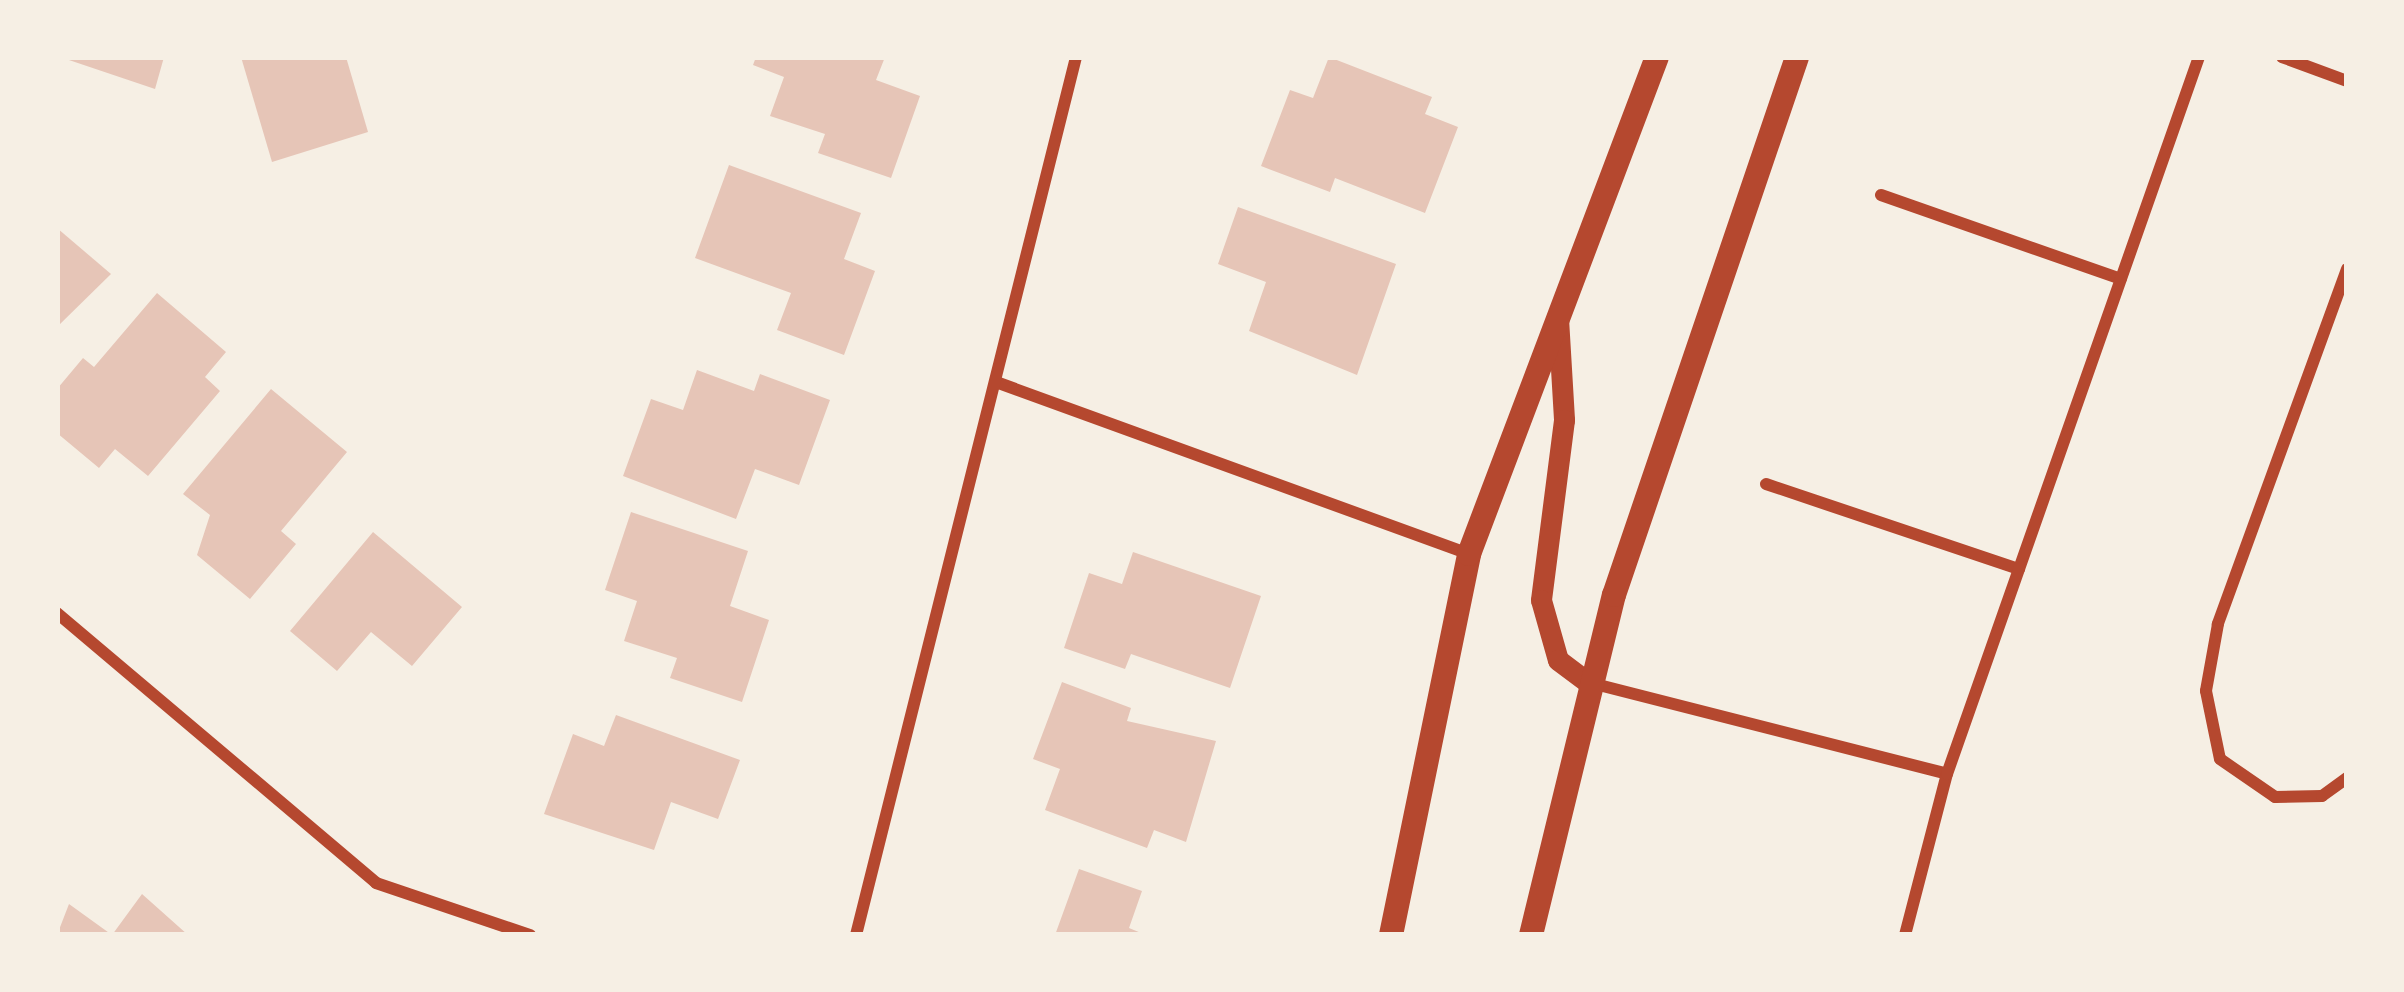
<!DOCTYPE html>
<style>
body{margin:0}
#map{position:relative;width:2404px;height:992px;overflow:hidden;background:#f6efe4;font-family:"Sofia Sans Condensed",sans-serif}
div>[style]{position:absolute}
.building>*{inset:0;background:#e6c5b7}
.minor>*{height:12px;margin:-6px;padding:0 6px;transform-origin:6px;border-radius:6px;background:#b5482f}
.tertiary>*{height:21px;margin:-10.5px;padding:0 10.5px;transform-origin:10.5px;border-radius:10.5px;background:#b5482f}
.secondary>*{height:24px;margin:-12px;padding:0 12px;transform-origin:12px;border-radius:12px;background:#b5482f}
span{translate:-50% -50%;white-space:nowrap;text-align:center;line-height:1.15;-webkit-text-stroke:9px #f6efe4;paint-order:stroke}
.frame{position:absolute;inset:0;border:60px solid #f6efe4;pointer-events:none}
</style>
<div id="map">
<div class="building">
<div style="clip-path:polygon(60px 57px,164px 57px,155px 89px)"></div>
<div style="clip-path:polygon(241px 57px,346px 57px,368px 132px,272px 162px)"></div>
<div style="clip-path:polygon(756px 57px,885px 57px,876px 80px,920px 96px,891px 178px,818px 153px,825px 134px,770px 116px,784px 77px,753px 65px)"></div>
<div style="clip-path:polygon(1329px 57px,1432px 97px,1425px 114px,1458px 127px,1425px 213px,1335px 178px,1330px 192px,1261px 166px,1290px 90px,1313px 98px)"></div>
<div style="clip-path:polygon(729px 165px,861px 213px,844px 259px,875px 271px,844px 355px,777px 330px,791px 293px,695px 258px)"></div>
<div style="clip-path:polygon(1238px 207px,1396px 264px,1357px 375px,1249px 331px,1266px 282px,1218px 264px)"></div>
<div style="clip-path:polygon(57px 228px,111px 274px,57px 327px)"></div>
<div style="clip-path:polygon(157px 293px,226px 352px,205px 377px,220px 391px,148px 476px,115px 449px,99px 468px,57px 433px,57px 389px,83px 358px,94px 367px)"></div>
<div style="clip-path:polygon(697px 370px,754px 391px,760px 374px,830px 400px,799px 485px,755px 469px,736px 519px,623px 476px,651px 399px,683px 410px)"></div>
<div style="clip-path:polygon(271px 389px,347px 452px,281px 531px,296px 544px,250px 599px,197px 555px,210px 515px,183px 494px)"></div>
<div style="clip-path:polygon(631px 512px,748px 551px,730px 606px,769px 620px,742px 702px,670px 678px,677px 658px,624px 641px,637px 601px,605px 590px)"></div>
<div style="clip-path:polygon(373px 532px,462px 607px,412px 666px,371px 632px,337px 671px,290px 631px)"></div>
<div style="clip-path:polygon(1133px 552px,1261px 596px,1230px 688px,1131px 654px,1125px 669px,1064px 648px,1089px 573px,1122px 584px)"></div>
<div style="clip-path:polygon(1062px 682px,1131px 708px,1127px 721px,1216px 741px,1186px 842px,1154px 830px,1147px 848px,1045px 810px,1060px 769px,1033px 759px)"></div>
<div style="clip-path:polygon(616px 715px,740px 760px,718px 819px,671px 802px,654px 850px,544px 814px,573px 734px,604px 746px)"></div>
<div style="clip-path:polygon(1079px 869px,1142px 891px,1129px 928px,1146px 935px,1055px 935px)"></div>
<div style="clip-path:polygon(142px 894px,188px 935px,57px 935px,69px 904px,112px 935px)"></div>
</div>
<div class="minor">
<div style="left:2282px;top:57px;width:69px;rotate:20.3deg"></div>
<div style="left:1881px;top:195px;width:254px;rotate:19.3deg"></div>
<div style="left:2347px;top:269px;width:378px;rotate:110deg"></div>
<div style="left:2218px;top:624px;width:68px;rotate:100.2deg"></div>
<div style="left:2206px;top:691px;width:69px;rotate:78.4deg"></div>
<div style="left:2220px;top:759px;width:67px;rotate:34.6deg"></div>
<div style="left:2275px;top:797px;width:47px;rotate:-1.2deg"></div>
<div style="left:2322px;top:796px;width:31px;rotate:-36deg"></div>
<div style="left:996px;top:382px;width:503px;rotate:19.98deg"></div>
<div style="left:1766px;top:484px;width:267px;rotate:18.6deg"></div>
<div style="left:57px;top:613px;width:418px;rotate:40.2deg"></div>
<div style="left:376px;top:883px;width:163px;rotate:18.7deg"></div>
<div style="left:1591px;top:683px;width:367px;rotate:14.3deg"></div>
<div style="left:856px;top:935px;width:905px;rotate:-75.93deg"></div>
<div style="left:1905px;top:935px;width:166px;rotate:-75.4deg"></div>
<div style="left:1947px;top:774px;width:760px;rotate:-70.64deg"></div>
</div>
<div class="tertiary">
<div style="left:1558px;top:318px;width:102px;rotate:86.6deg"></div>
<div style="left:1564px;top:420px;width:181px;rotate:97.3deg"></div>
<div style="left:1541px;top:600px;width:62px;rotate:74.2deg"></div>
<div style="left:1558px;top:660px;width:39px;rotate:37deg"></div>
</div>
<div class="secondary">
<div style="left:1391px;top:935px;width:389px;rotate:-78.4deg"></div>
<div style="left:1469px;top:554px;width:531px;rotate:-69.28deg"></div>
<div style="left:1531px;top:935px;width:350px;rotate:-76.3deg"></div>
<div style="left:1614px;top:595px;width:568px;rotate:-71.21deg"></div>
</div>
<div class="frame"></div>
</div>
